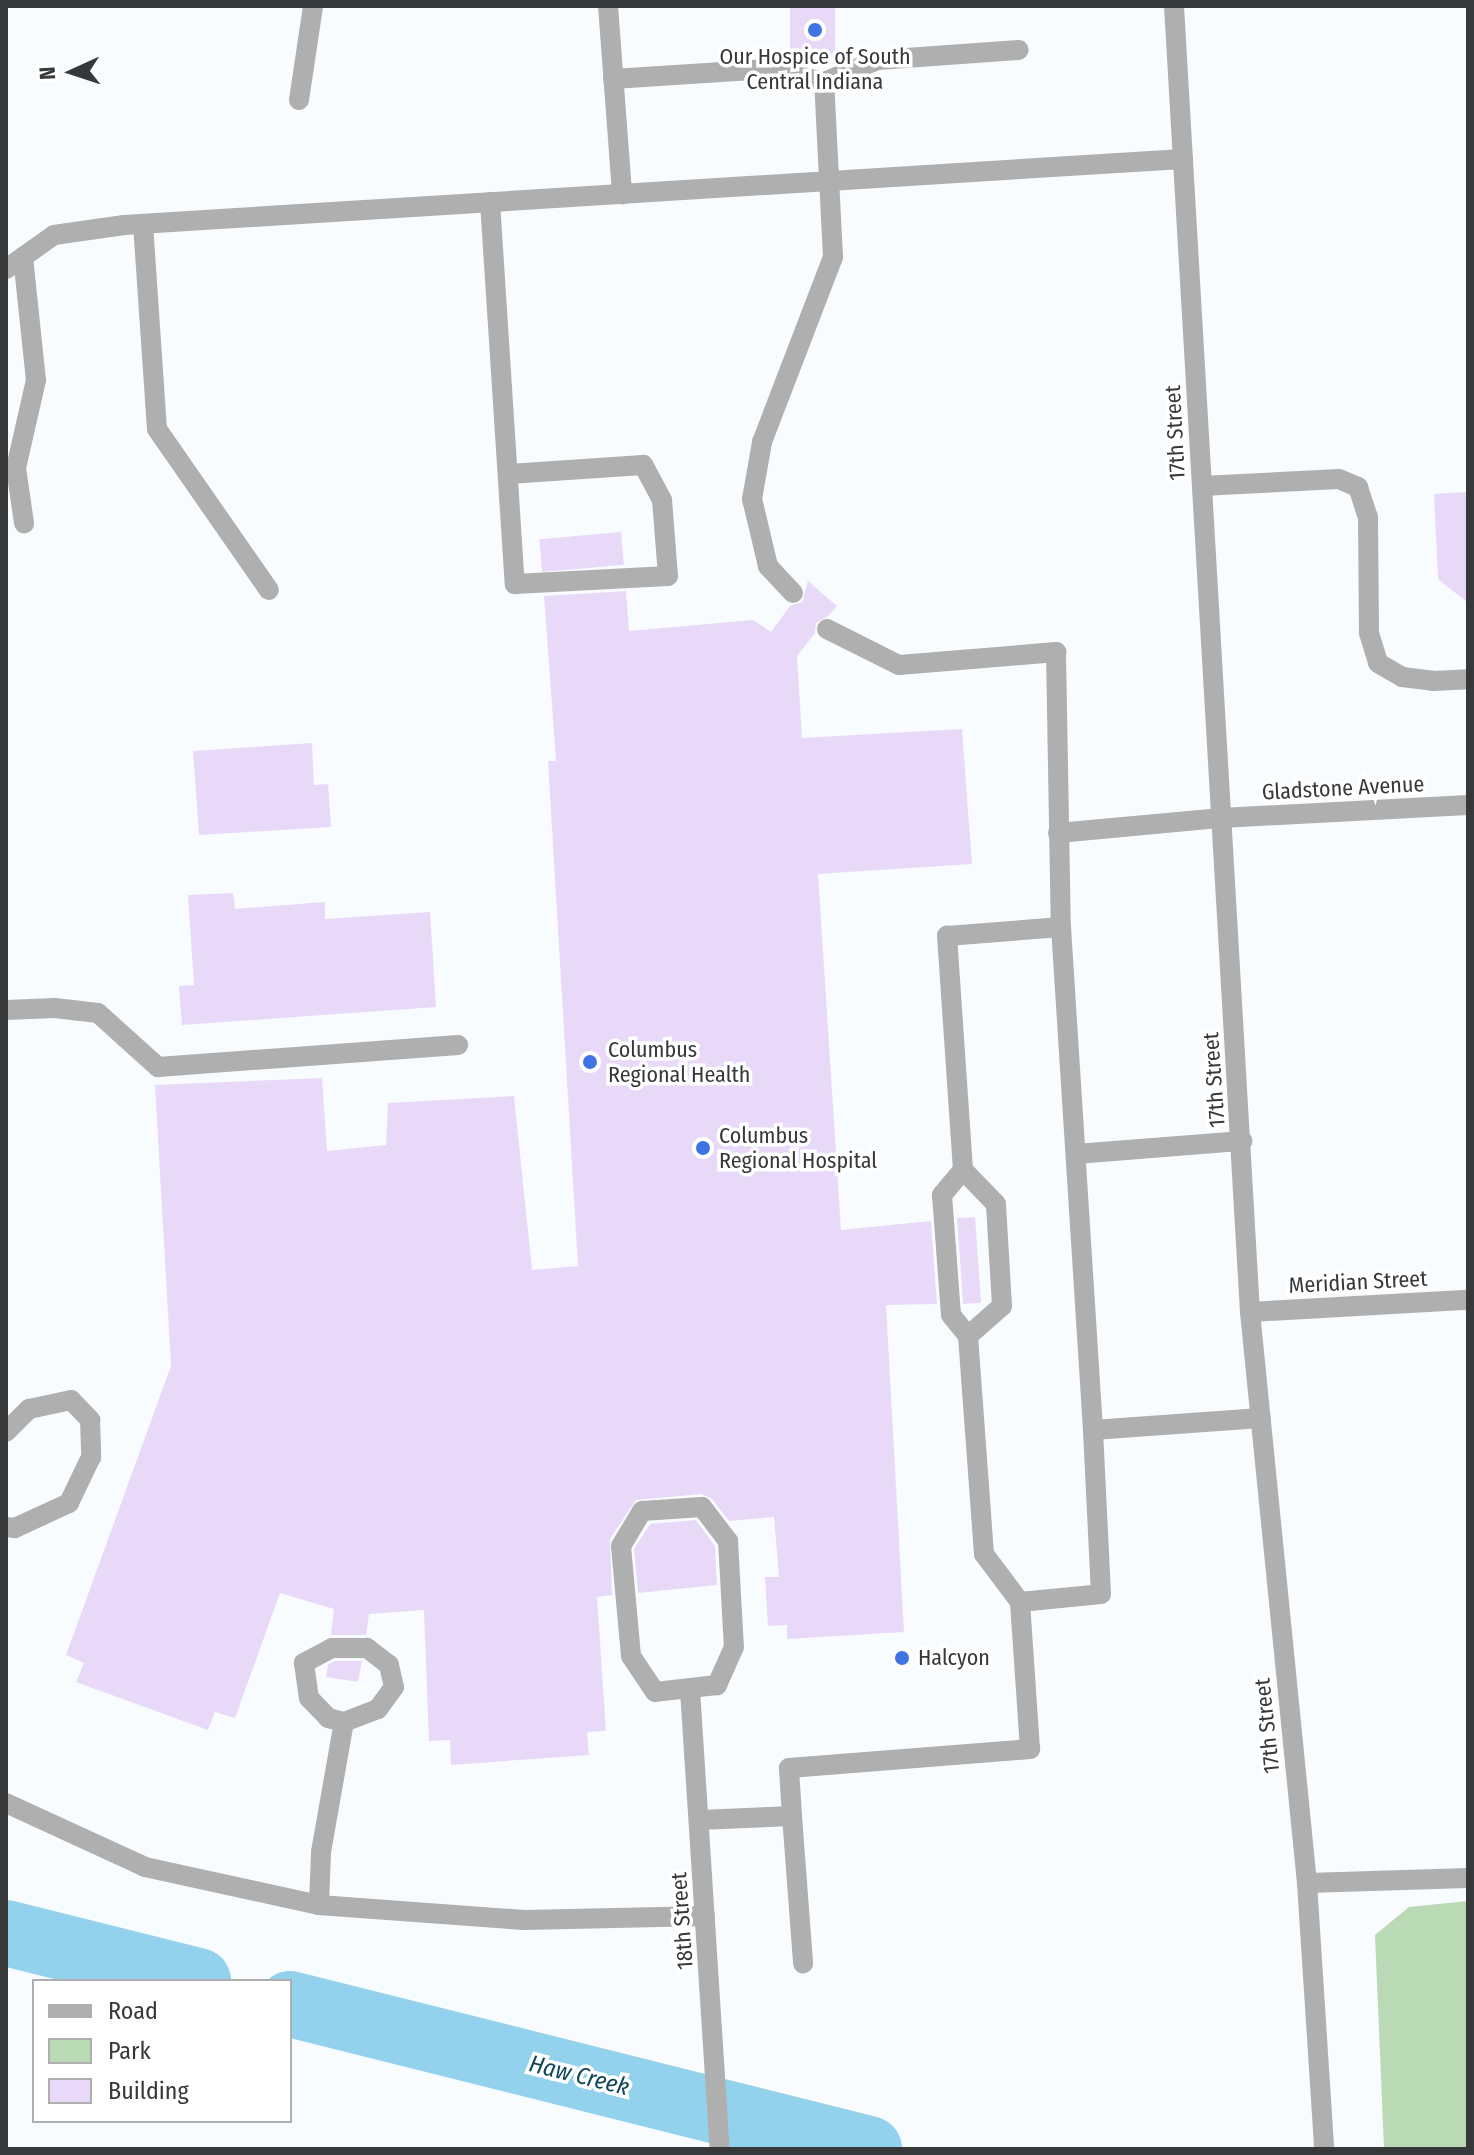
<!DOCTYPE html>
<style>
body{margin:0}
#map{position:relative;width:1474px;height:2155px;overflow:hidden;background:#f9fcfe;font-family:"Fira Sans Condensed",sans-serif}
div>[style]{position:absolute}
.green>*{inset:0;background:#b9dab5}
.river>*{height:66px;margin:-33px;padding:0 33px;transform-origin:33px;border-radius:33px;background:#93d2ec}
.building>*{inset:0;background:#e9d9f8;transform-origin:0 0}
.service>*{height:20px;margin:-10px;padding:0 10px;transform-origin:10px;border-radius:10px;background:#aeafae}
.minor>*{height:20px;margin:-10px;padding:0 10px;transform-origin:10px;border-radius:10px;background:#aeafae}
.tertiary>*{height:20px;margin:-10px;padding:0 10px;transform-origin:10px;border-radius:10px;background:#aeafae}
.dots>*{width:22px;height:22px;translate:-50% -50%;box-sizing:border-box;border:4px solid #fff;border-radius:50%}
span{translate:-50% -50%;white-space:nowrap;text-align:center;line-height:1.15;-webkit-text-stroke:7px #fff;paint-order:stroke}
.poi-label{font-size:22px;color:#373839}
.left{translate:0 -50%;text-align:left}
.street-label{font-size:22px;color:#373839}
.water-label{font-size:24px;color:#0f4557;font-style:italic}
.frame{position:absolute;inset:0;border:8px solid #373839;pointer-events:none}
.legend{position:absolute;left:32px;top:1979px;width:260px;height:144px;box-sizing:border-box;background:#fff;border:2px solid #afafb0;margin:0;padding:10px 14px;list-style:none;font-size:24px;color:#373839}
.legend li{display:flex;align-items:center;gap:16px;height:40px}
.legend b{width:40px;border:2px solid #afafb0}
.north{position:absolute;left:32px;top:32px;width:80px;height:80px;-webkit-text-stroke:6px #fff;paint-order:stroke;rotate:267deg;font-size:22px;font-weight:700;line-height:32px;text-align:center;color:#373839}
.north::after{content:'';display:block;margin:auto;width:28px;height:36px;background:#373839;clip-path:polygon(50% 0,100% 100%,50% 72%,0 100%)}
</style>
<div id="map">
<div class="green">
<div style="clip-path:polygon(1468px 1901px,1468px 2149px,1384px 2149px,1375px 1935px,1409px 1907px)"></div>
</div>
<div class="river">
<div style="left:6px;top:1933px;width:198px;rotate:14deg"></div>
<div style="left:290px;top:2004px;width:597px;rotate:14.06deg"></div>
</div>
<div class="building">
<div style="left:790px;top:6px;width:45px;height:52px"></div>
<div style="clip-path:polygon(1468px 492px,1468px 603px,1438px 579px,1434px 494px)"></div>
<div style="left:621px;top:532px;width:33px;height:82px;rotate:85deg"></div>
<div style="clip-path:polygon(808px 581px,837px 606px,828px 616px,816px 623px,815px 633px,797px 656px,802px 738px,962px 729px,972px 864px,818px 874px,841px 1230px,931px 1221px,937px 1304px,886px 1305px,904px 1632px,787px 1639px,787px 1625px,768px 1626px,765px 1577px,779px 1577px,774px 1517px,729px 1521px,712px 1499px,701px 1494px,636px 1500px,610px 1539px,612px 1595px,597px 1597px,606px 1731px,587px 1732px,589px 1755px,451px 1765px,450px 1740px,429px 1741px,424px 1610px,369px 1614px,366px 1635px,331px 1635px,334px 1609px,280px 1593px,235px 1718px,215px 1712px,208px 1730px,76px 1682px,84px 1663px,66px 1655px,171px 1366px,155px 1085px,322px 1078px,327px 1151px,386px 1145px,388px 1103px,514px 1096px,532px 1270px,578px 1266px,548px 761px,556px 761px,544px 596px,626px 591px,629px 631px,753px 620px,771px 632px,790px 606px,802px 602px)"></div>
<div style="clip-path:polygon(312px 743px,314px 785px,328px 784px,331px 827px,199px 835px,193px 751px)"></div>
<div style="clip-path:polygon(233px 893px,235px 909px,325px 902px,325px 919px,430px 912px,436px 1007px,182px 1025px,179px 986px,194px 985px,188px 895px)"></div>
<div style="left:975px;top:1217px;width:86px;height:18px;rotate:86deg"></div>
<div style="clip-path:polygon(696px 1520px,715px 1546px,717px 1585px,638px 1593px,634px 1549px,650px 1524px)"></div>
<div style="clip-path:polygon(335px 1661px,362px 1661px,358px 1682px,326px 1677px,328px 1665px)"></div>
</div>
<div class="service">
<div style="left:608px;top:6px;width:189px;rotate:85.7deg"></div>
<div style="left:613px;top:79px;width:156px;rotate:-3.7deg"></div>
<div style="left:769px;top:69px;width:57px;rotate:13.3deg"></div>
<div style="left:824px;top:82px;width:58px;rotate:-22.2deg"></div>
<div style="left:878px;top:60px;width:141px;rotate:-4.1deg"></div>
<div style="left:490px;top:202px;width:383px;rotate:86.3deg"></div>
<div style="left:515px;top:584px;width:153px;rotate:-3deg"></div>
<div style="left:668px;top:576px;width:76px;rotate:-94.5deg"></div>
<div style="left:662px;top:500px;width:40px;rotate:-118deg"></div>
<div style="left:643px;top:465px;width:135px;rotate:176.2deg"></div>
<div style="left:143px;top:224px;width:205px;rotate:86.1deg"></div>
<div style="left:157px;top:429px;width:196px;rotate:55.2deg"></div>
<div style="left:23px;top:257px;width:124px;rotate:84deg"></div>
<div style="left:36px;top:380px;width:90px;rotate:102.8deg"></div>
<div style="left:16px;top:468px;width:56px;rotate:81.7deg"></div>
<div style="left:6px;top:269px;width:59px;rotate:-35.3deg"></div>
<div style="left:54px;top:235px;width:71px;rotate:-8.1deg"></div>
<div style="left:124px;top:225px;width:1061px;rotate:-3.57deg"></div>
<div style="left:1202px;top:486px;width:137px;rotate:-2.9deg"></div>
<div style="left:1339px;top:479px;width:21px;rotate:23deg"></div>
<div style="left:1358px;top:487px;width:32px;rotate:72deg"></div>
<div style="left:1368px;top:517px;width:116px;rotate:89.5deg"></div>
<div style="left:1369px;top:633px;width:31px;rotate:73deg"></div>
<div style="left:1378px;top:663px;width:28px;rotate:30deg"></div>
<div style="left:1402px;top:677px;width:31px;rotate:7deg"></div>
<div style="left:1433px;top:681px;width:35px;rotate:-3deg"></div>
<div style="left:793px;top:593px;width:37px;rotate:-133deg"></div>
<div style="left:768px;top:566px;width:69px;rotate:-103.4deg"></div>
<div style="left:752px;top:499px;width:58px;rotate:-80deg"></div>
<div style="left:762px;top:442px;width:198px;rotate:-69deg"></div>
<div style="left:833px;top:257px;width:175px;rotate:-92.9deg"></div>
<div style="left:827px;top:629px;width:80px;rotate:26.6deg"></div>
<div style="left:899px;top:665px;width:158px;rotate:-4.7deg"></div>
<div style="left:1056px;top:652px;width:275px;rotate:89deg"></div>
<div style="left:1061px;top:927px;width:504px;rotate:86.36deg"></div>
<div style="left:1093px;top:1430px;width:168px;rotate:-4.1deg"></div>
<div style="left:1058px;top:833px;width:164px;rotate:-5.3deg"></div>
<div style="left:6px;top:1010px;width:49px;rotate:-2.3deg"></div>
<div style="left:55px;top:1008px;width:43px;rotate:6.6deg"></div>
<div style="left:98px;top:1013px;width:81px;rotate:42deg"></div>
<div style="left:158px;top:1067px;width:301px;rotate:-4.2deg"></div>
<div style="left:1076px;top:1154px;width:167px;rotate:-4.5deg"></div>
<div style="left:963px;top:1170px;width:33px;rotate:130deg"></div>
<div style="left:942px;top:1195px;width:120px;rotate:85.7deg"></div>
<div style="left:951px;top:1315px;width:27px;rotate:51deg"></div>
<div style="left:6px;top:1432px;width:33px;rotate:-45deg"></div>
<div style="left:29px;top:1409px;width:43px;rotate:-12.1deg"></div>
<div style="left:71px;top:1400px;width:28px;rotate:46deg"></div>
<div style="left:90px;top:1420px;width:37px;rotate:88deg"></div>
<div style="left:91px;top:1457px;width:51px;rotate:115.6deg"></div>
<div style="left:69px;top:1503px;width:60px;rotate:155.2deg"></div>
<div style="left:15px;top:1528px;width:9px;rotate:-174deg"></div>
<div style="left:702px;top:1507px;width:43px;rotate:52.6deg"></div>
<div style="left:728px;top:1541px;width:106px;rotate:86.8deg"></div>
<div style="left:734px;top:1647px;width:42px;rotate:114.1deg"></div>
<div style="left:717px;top:1685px;width:62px;rotate:173.6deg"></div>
<div style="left:655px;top:1692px;width:43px;rotate:-123.7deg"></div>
<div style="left:631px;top:1656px;width:110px;rotate:-95.2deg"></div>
<div style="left:621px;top:1546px;width:41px;rotate:-59deg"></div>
<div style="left:642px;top:1511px;width:60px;rotate:-3.8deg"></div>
<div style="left:1020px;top:1602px;width:81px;rotate:-5.6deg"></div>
<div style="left:1101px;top:1594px;width:164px;rotate:-92.8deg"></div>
<div style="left:6px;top:1803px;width:153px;rotate:24.7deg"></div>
<div style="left:145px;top:1867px;width:178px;rotate:12.3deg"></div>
<div style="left:319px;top:1905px;width:206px;rotate:4.2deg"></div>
<div style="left:524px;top:1920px;width:181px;rotate:-1.3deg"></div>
<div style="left:792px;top:1816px;width:148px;rotate:85.7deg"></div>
<div style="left:699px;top:1820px;width:93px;rotate:-2.5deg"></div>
<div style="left:792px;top:1816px;width:48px;rotate:-93.6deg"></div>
<div style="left:789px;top:1768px;width:242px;rotate:-4.5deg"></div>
<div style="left:1030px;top:1749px;width:147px;rotate:-93.9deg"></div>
<div style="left:1020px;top:1602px;width:60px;rotate:-126.9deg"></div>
<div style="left:984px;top:1554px;width:219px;rotate:-94.2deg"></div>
<div style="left:968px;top:1336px;width:45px;rotate:-41.4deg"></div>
<div style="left:1002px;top:1306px;width:102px;rotate:-93.4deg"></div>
<div style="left:996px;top:1204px;width:47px;rotate:-134.1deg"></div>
<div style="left:963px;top:1170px;width:235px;rotate:-93.9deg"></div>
<div style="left:947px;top:936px;width:114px;rotate:-4.5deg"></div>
<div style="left:319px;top:1905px;width:53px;rotate:-87.8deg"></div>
<div style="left:321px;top:1852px;width:132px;rotate:-80deg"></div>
<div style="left:344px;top:1722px;width:36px;rotate:-21deg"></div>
<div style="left:378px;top:1709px;width:27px;rotate:-54deg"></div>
<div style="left:394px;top:1687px;width:23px;rotate:-103deg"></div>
<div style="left:389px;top:1665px;width:28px;rotate:-142deg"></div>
<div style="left:367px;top:1648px;width:35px;rotate:180deg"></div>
<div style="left:332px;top:1648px;width:32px;rotate:152deg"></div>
<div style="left:304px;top:1663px;width:35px;rotate:82deg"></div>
<div style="left:309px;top:1698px;width:28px;rotate:46deg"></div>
<div style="left:328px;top:1718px;width:16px;rotate:14deg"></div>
</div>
<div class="minor">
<div style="left:299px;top:100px;width:95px;rotate:-81.5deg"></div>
<div style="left:1250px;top:1312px;width:218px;rotate:-3.2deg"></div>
<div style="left:690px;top:1690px;width:460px;rotate:86.3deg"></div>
<div style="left:1307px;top:1883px;width:161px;rotate:-1.8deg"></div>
</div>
<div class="tertiary">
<div style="left:1174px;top:6px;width:1308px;rotate:86.67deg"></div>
<div style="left:1250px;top:1312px;width:574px;rotate:84.3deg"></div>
<div style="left:1307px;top:1883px;width:267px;rotate:86.3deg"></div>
<div style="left:1221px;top:818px;width:247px;rotate:-3deg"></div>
</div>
<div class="dots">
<div style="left:815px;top:30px;background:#4073e4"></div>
<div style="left:590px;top:1062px;background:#4073e4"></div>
<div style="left:703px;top:1148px;background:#4073e4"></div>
<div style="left:902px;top:1658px;background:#4073e4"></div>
</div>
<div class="poi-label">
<span style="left:815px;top:69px">Our Hospice of South<br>Central Indiana</span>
<span class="left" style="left:608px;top:1062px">Columbus<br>Regional Health</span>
<span class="left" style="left:719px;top:1148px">Columbus<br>Regional Hospital</span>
<span class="left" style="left:918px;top:1658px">Halcyon</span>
</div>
<div class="street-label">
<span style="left:1175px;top:433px;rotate:-93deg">17th Street</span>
<span style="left:1343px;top:788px;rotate:-3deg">Gladstone Avenue</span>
<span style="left:1214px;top:1080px;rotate:-94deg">17th Street</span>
<span style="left:1358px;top:1282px;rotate:-3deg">Meridian Street</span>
<span style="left:1267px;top:1726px;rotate:-96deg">17th Street</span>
<span style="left:682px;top:1921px;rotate:-94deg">18th Street</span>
</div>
<div class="water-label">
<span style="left:579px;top:2076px;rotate:14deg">Haw Creek</span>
</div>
<div class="frame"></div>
<ul class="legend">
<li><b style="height:10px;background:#aeafae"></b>Road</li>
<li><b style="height:22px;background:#b9dab5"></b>Park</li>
<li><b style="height:22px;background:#e9d9f8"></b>Building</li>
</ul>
<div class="north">N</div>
</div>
